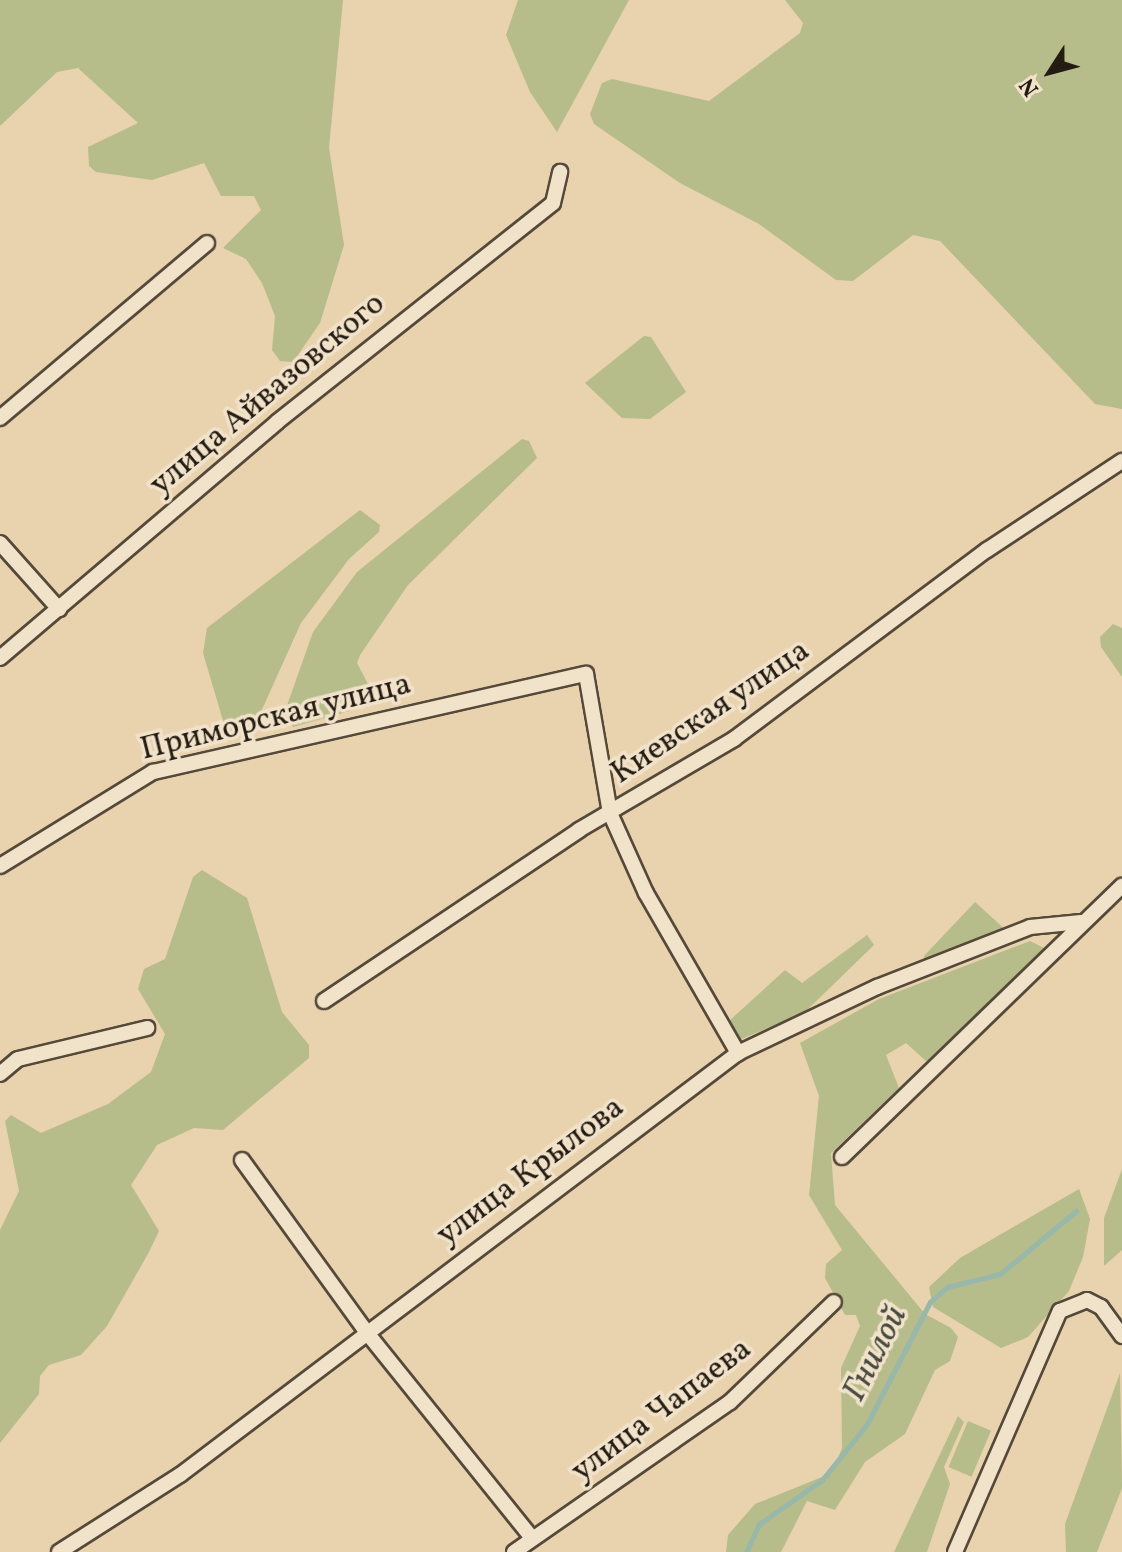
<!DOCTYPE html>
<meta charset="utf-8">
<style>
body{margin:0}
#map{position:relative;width:1122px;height:1552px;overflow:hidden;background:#e9d2ae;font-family:Vollkorn,serif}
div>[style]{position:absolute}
.green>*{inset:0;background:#b6bc8a;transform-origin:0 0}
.stream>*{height:5px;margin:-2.5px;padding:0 2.5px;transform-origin:2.5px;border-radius:2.5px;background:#97b8aa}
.roads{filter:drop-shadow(2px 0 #554939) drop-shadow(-2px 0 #554939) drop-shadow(0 2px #554939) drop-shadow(0 -2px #554939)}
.street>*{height:14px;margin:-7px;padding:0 7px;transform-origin:7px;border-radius:7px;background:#f1e2ca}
span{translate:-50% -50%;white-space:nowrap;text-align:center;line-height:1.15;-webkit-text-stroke:7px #f1e2ca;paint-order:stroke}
.street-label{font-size:32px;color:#241b12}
.water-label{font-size:34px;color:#464a40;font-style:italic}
.north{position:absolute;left:1010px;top:32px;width:80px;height:80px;-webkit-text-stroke:6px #f1e2ca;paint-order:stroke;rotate:234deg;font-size:22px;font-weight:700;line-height:32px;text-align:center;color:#241b12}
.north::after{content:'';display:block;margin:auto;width:28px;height:36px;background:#241b12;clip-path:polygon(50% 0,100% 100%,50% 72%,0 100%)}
</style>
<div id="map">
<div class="green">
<div style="clip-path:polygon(0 0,343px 0,329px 148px,344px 245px,320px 323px,293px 362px,280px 361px,272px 350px,275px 316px,262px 283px,246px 259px,223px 248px,261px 210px,254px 196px,221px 196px,204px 163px,152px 180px,96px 172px,89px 166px,88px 147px,138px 123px,78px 68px,57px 72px,0 126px)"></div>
<div style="clip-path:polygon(518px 0,629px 0,557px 132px,530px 92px,506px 35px)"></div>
<div style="clip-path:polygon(785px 0,1122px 0,1122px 409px,1095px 404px,940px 241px,913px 235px,853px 281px,836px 280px,759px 224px,680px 183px,594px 124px,590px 114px,602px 83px,612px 79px,709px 101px,800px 33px,803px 23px)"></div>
<div style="clip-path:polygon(644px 336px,651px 337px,686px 392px,650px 419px,622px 418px,585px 383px)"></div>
<div style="clip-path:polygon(522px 439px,529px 441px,537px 458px,408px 585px,360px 655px,357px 663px,378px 703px,293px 727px,284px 714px,313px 632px,357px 572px)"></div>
<div style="clip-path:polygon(360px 510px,380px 525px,379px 532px,349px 559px,301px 623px,255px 725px,245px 734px,227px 734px,203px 653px,207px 628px)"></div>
<div style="clip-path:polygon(1113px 624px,1122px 628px,1122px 677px,1101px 647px,1100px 637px)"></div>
<div style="clip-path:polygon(202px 870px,247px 898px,282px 1012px,309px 1045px,309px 1058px,223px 1130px,194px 1128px,157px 1145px,131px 1185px,159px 1231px,149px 1252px,107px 1326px,81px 1355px,49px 1365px,40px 1376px,39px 1394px,0 1443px,0 1230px,19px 1191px,5px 1121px,11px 1115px,41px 1133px,108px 1104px,151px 1072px,165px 1034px,138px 989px,144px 969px,165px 959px,193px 877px)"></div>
<div style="clip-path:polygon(975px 902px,1008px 932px,924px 963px,924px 956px)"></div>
<div style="clip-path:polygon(867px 935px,874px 945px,804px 1013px,737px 1041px,729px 1021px,785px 970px,802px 983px)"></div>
<div style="clip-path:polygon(1030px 941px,1044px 948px,1042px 960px,931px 1059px,926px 1061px,906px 1043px,886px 1055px,899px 1088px,831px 1153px,835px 1205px,925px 1314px,951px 1328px,958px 1337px,950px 1361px,935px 1370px,905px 1434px,865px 1462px,835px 1510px,807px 1501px,781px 1552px,726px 1552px,728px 1535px,755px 1504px,822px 1477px,836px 1463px,842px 1448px,841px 1368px,860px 1326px,856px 1315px,845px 1315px,825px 1278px,826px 1264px,842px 1250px,809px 1195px,819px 1096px,800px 1043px,879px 999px)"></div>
<div style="clip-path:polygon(1122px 1169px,1122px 1250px,1104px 1266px,1104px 1218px)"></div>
<div style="clip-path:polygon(1079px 1189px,1090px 1219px,1083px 1257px,1069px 1291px,1028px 1337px,1001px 1348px,933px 1307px,929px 1287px,960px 1258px)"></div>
<div style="clip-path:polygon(1120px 1373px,1122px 1488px,1097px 1552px,1066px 1552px,1065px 1524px)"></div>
<div style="clip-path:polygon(958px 1416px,964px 1422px,944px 1467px,950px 1484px,927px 1552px,894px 1552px)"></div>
<div style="left:968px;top:1421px;width:25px;height:50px;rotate:23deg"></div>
</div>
<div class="stream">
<div style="left:746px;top:1552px;width:31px;rotate:-65deg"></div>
<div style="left:759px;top:1524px;width:77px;rotate:-34.9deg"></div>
<div style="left:822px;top:1480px;width:72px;rotate:-51.2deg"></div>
<div style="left:867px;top:1424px;width:137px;rotate:-62.7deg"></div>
<div style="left:930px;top:1302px;width:23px;rotate:-41deg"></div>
<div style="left:947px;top:1287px;width:55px;rotate:-13.8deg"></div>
<div style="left:1000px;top:1274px;width:99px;rotate:-39.7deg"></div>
</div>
<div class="roads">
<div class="street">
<div style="left:0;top:418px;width:271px;rotate:-40.2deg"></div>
<div style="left:0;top:543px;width:89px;rotate:48.2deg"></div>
<div style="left:0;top:658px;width:364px;rotate:-40.4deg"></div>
<div style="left:277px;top:422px;width:352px;rotate:-38.4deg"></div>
<div style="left:553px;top:203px;width:32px;rotate:-77deg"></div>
<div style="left:0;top:866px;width:180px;rotate:-31.6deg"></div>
<div style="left:153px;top:772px;width:444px;rotate:-12.8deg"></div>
<div style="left:586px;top:674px;width:141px;rotate:80.2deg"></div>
<div style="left:610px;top:813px;width:88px;rotate:65.8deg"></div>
<div style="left:646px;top:893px;width:185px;rotate:60.1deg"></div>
<div style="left:324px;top:1001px;width:307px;rotate:-33.8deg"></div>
<div style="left:579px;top:830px;width:180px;rotate:-30.4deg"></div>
<div style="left:734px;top:739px;width:316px;rotate:-36.8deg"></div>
<div style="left:987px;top:550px;width:162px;rotate:-33.4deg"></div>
<div style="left:0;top:1074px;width:23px;rotate:-40deg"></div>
<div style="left:18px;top:1059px;width:133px;rotate:-13.5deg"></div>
<div style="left:842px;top:1157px;width:390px;rotate:-44.1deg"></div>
<div style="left:242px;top:1160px;width:215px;rotate:54.1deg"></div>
<div style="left:368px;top:1334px;width:262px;rotate:51.2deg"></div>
<div style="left:59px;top:1552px;width:143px;rotate:-32.5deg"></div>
<div style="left:180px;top:1475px;width:700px;rotate:-37.1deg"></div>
<div style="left:738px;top:1053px;width:154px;rotate:-25.4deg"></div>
<div style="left:877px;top:987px;width:164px;rotate:-21.4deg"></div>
<div style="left:1030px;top:927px;width:51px;rotate:-5.6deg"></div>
<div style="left:514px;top:1552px;width:263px;rotate:-34.8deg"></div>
<div style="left:730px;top:1402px;width:144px;rotate:-43.9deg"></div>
<div style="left:955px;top:1552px;width:263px;rotate:-66.5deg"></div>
<div style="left:1060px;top:1311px;width:29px;rotate:-22deg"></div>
<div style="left:1087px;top:1300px;width:16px;rotate:27deg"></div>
<div style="left:1101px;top:1307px;width:36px;rotate:54deg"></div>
</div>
</div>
<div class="street-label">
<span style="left:268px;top:395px;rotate:-40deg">улица Айвазовского</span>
<span style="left:711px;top:713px;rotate:-34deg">Киевская улица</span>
<span style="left:276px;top:718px;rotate:-14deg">Приморская улица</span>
<span style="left:531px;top:1172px;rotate:-37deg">улица Крылова</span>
<span style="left:662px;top:1411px;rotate:-37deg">улица Чапаева</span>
</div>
<div class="water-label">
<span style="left:876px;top:1354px;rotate:-63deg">Гнилой</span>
</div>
<div class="north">N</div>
</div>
